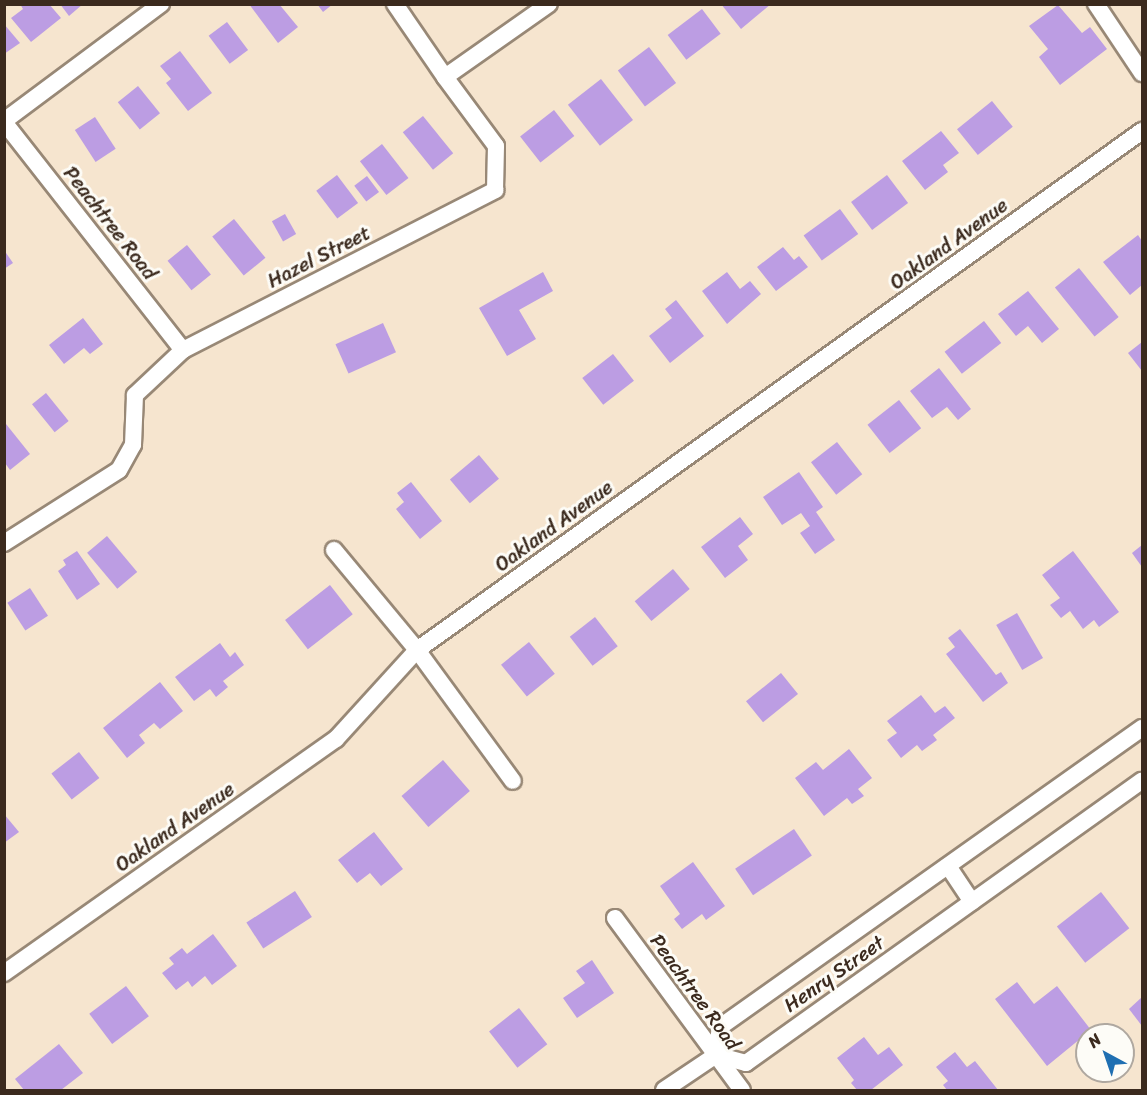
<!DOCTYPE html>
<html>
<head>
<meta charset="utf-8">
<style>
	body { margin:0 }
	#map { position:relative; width:1147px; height:1095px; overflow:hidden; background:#f6e5cf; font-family:Sriracha,sans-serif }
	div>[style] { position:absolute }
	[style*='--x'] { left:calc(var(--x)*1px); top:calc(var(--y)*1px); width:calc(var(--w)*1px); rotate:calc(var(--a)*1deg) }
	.building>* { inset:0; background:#bc9de3; transform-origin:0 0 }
	.roads { filter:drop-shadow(2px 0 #988876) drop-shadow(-2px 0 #988876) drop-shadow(0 2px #988876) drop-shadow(0 -2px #988876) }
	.street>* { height:16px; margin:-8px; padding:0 8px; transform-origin:8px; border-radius:8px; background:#fff }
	span { translate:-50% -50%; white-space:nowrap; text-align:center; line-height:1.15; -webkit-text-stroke:6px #fdfcf7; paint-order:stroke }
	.street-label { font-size:20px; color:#3b2a1e }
	.frame { position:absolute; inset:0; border:6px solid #3b2a1e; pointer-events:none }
	.north { position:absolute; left:1075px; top:1023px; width:60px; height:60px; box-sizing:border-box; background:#fdfcf7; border:2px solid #afa8a0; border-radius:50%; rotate:320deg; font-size:16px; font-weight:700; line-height:24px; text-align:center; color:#3b2a1e }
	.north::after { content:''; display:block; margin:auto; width:21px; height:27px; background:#1f6fb2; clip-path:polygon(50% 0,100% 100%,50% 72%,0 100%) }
</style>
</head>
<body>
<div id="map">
	<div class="building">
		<div style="clip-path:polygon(20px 4px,49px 4px,61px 18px,31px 42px,11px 18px,23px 9px)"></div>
		<div style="clip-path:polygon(60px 4px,83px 4px,69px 16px)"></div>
		<div style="clip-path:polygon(249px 4px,279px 4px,298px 27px,278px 43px)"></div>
		<div style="clip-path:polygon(317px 4px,333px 4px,323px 12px)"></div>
		<div style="clip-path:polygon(721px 4px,771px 4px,741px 29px)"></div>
		<div style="clip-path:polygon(1058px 5px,1082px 33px,1090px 27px,1107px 49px,1060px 85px,1039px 57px,1048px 49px,1029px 26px)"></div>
		<div style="left:702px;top:9px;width:31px;height:43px;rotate:53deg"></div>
		<div style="left:227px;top:22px;width:35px;height:23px;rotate:53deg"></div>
		<div style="clip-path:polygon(4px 24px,20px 43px,4px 54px)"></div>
		<div style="left:649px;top:47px;width:45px;height:39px;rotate:53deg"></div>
		<div style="clip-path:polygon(180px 51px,212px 93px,188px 111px,166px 83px,171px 79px,160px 66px)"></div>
		<div style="left:601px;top:79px;width:52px;height:42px;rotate:52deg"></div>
		<div style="left:138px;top:86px;width:35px;height:26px;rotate:51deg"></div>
		<div style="left:992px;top:101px;width:33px;height:45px;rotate:51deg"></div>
		<div style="left:554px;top:110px;width:33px;height:43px;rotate:52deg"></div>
		<div style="left:423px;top:116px;width:48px;height:26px;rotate:51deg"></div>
		<div style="left:95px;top:117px;width:38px;height:24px;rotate:57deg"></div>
		<div style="clip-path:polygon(941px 131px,959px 153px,943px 165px,948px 172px,925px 190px,902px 161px)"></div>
		<div style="left:382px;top:144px;width:43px;height:28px;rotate:52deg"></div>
		<div style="left:337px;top:175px;width:35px;height:26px;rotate:53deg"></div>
		<div style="left:887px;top:175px;width:35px;height:45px;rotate:53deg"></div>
		<div style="left:367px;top:176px;width:20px;height:16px;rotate:53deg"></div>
		<div style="left:840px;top:209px;width:31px;height:45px;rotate:54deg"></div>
		<div style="left:285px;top:214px;width:23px;height:15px;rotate:61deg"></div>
		<div style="left:234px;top:219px;width:50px;height:28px;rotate:51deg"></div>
		<div style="clip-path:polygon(1138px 235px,1142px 241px,1142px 285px,1130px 295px,1103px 262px)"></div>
		<div style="left:187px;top:245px;width:38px;height:25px;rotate:51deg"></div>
		<div style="clip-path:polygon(783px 247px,794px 260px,799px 256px,808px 267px,776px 291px,757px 267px)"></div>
		<div style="clip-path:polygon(4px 250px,13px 263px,4px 269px)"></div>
		<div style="left:1079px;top:268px;width:63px;height:31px;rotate:51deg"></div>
		<div style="clip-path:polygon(543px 272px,553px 291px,519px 310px,536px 339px,507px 356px,479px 308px)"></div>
		<div style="clip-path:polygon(727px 272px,740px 289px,750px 281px,761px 294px,727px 324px,702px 291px)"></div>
		<div style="clip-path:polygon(1028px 291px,1059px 329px,1042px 343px,1028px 326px,1016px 336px,998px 314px)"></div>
		<div style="clip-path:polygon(676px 300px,704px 336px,670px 363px,649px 336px,672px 318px,665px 309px)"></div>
		<div style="clip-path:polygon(83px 318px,103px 344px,90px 354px,84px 348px,64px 364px,49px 345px)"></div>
		<div style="left:984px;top:321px;width:28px;height:50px;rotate:52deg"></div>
		<div style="left:383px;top:323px;width:32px;height:52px;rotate:66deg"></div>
		<div style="clip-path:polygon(1142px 342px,1142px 371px,1128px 353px)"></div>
		<div style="left:613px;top:354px;width:34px;height:39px;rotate:52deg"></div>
		<div style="clip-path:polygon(939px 368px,971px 409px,958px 420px,947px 407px,932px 418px,910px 391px)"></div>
		<div style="left:46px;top:393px;width:36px;height:18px;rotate:51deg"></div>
		<div style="left:899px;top:400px;width:36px;height:40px;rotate:52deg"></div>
		<div style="clip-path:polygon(6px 424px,30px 454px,10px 470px,5px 463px)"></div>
		<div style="left:837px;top:442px;width:41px;height:33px;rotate:52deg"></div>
		<div style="left:479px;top:455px;width:31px;height:38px;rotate:50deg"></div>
		<div style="clip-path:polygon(799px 472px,823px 507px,816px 512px,835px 540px,815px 554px,800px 533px,810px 526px,801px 513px,782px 525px,763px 497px)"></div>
		<div style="clip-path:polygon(411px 482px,442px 521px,420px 539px,396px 509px,404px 502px,397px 493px)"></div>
		<div style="clip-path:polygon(740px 517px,753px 534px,738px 546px,748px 560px,725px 578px,701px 547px)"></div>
		<div style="left:107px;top:536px;width:47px;height:26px;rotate:50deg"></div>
		<div style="clip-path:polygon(1142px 545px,1142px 567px,1132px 553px)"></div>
		<div style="clip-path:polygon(77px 551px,100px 584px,77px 600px,58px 571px,66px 565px,63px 560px)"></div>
		<div style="clip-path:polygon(1073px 551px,1119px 612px,1099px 627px,1094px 620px,1083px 629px,1070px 611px,1061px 618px,1050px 605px,1060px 598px,1042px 575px)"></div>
		<div style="left:673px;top:569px;width:26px;height:50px;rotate:50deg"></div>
		<div style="left:330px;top:585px;width:37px;height:57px;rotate:52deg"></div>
		<div style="left:30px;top:588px;width:33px;height:27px;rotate:57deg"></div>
		<div style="left:1017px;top:613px;width:52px;height:24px;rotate:60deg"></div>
		<div style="left:595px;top:617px;width:37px;height:32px;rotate:52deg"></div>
		<div style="clip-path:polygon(960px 629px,996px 675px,1001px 672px,1008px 683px,983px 702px,946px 654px,955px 647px,948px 638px)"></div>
		<div style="left:529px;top:642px;width:41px;height:36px;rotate:51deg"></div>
		<div style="clip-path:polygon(220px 643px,230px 657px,235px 652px,244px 665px,223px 681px,228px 687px,216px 697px,210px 689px,194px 701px,175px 677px)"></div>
		<div style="left:781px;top:673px;width:27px;height:45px;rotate:51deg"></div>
		<div style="clip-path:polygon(160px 682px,183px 711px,160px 729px,154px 723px,139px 735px,145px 743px,127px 758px,103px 728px)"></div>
		<div style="clip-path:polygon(921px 695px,935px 713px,945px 706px,955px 718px,933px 735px,937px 740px,922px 751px,917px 745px,901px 758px,887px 740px,897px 733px,887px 721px)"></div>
		<div style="clip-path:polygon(849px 749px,872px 778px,858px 789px,864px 796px,852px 804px,847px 798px,824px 816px,795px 778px,816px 762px,823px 770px)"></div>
		<div style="left:79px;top:752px;width:33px;height:35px;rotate:52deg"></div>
		<div style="left:443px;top:760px;width:41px;height:55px;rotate:49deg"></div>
		<div style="clip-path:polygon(4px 814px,19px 832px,4px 843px)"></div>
		<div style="left:794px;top:829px;width:32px;height:71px;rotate:56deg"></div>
		<div style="clip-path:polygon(374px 832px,403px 869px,381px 886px,370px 873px,357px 883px,338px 860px)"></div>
		<div style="clip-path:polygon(693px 862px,725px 906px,706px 920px,702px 914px,682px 929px,674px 919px,680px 914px,660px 886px)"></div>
		<div style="left:295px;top:891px;width:31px;height:58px;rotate:57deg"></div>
		<div style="left:1101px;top:892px;width:46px;height:56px;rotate:52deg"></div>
		<div style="clip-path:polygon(213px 934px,237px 966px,212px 985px,205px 976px,192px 987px,188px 981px,176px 990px,162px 973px,174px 964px,169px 958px,182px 948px,187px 954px)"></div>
		<div style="clip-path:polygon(592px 960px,614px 993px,577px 1018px,563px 998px,585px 983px,576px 971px)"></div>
		<div style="clip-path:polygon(1017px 982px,1034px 1004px,1057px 986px,1091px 1030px,1047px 1066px,995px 999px)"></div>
		<div style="left:126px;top:986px;width:38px;height:46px;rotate:53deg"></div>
		<div style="clip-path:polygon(1142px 997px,1142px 1026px,1129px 1009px)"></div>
		<div style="left:519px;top:1008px;width:46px;height:38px;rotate:52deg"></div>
		<div style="clip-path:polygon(864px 1037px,878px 1055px,889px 1047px,903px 1065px,871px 1090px,857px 1090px,851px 1083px,854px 1080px,837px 1058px)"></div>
		<div style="clip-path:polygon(59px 1044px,83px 1073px,61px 1090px,24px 1090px,15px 1079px)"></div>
		<div style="clip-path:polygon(955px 1052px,967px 1067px,975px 1061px,998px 1090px,947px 1090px,943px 1085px,948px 1081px,936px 1067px)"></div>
	</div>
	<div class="roads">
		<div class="street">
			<div style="--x:395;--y:4;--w:88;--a:55.6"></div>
			<div style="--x:1096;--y:4;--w:83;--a:56.3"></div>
			<div style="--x:4;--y:121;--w:196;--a:-36.7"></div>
			<div style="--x:4;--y:122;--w:290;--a:51.9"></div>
			<div style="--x:4;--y:543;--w:136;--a:-32.4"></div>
			<div style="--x:119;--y:470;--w:29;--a:-61"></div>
			<div style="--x:133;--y:445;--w:50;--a:-87.7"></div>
			<div style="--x:135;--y:395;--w:66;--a:-43.2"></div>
			<div style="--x:183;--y:350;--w:351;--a:-27.1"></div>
			<div style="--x:495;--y:190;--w:44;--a:-88.7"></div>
			<div style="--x:496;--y:146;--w:86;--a:-126.5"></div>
			<div style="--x:445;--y:77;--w:127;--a:-35.1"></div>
			<div style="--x:334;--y:550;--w:130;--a:50.3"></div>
			<div style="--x:417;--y:650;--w:162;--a:53.8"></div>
			<div style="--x:948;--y:866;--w:43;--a:56.3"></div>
			<div style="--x:615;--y:918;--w:214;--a:53.6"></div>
			<div style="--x:4;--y:973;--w:406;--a:-35.2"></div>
			<div style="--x:336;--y:739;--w:120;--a:-47.7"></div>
			<div style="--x:417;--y:650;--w:892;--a:-35.6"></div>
			<div style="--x:716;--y:1055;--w:31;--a:15"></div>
			<div style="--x:746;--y:1063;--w:486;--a:-35.5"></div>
			<div style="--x:664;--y:1090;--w:63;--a:-33.9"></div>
			<div style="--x:716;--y:1055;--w:28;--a:-82"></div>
			<div style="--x:720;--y:1027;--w:517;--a:-35.32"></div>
		</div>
	</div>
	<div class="street-label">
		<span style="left:110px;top:223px;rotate:52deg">Peachtree Road</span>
		<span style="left:949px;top:244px;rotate:-36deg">Oakland Avenue</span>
		<span style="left:319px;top:257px;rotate:-27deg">Hazel Street</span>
		<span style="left:554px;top:526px;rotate:-36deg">Oakland Avenue</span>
		<span style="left:175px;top:827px;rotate:-35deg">Oakland Avenue</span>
		<span style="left:834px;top:974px;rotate:-35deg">Henry Street</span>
		<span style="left:695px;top:992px;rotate:54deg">Peachtree Road</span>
	</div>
	<div class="frame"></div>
	<div class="north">N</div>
</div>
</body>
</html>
